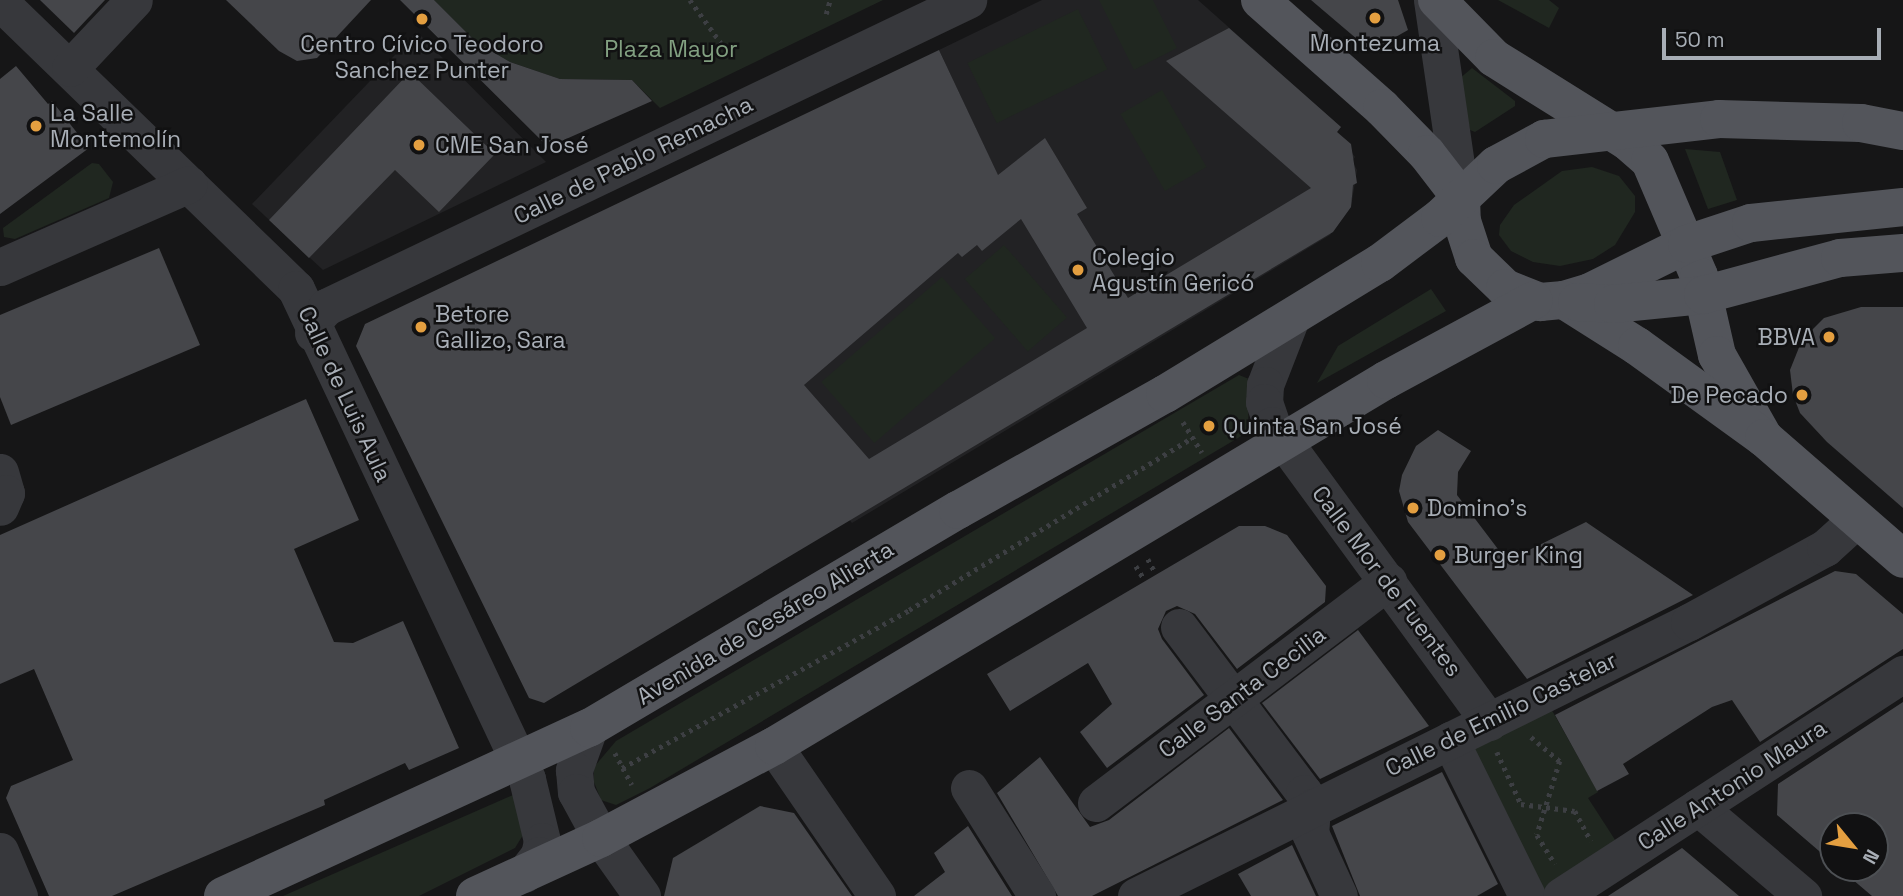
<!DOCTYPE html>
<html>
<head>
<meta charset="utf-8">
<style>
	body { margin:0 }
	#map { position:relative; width:1903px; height:896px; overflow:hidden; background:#161617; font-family:"Space Grotesk",sans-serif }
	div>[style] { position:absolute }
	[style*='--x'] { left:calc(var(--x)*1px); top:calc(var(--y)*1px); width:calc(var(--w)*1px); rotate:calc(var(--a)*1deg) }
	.built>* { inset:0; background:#222224 }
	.green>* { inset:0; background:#202720; transform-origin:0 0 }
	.building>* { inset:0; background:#45464a }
	.path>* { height:4.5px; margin-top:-2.25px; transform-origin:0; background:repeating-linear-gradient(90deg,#3d3f43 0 3.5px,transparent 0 8.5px) }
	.minor>* { height:37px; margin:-18.5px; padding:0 18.5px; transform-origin:18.5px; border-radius:18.5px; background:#37383c }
	.major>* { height:38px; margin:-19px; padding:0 19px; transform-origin:19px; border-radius:19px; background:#53555b }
	.dots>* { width:19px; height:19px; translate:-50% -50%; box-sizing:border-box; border:4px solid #111112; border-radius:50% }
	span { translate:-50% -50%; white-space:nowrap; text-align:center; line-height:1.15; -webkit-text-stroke:5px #111112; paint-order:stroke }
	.poi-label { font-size:23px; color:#a8aeb6 }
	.left { translate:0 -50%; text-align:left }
	.right { translate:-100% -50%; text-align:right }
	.park-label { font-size:23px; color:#82a081 }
	.street-label { font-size:23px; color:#a8aeb6 }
	.north { position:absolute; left:1819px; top:812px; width:70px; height:70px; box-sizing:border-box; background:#111112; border:2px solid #4d5054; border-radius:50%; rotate:120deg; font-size:19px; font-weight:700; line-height:28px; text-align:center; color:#a8aeb6 }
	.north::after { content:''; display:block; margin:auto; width:24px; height:32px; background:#e49f40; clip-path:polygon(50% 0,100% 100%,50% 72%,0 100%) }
	.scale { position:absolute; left:1662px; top:28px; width:219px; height:32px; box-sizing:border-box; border:4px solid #a8aeb6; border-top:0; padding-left:9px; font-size:21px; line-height:24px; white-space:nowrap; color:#a8aeb6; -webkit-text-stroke:5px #111112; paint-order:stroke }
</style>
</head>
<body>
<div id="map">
	<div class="built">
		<div style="clip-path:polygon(1042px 0,1198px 0,1341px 127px,1337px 132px,1355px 157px,1352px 161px,1357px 170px,1351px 207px,1330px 235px,852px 523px,791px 449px,760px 335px,998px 176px,939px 50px)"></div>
		<div style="clip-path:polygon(417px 32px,546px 162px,323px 270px,252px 204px)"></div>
	</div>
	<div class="green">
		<div style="clip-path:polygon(434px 0,883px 0,660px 108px,632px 80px,560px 79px,510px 62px,476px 42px)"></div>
		<div style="clip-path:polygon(1099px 0,1153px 0,1177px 48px,1134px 70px)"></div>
		<div style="clip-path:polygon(1498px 0,1549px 0,1559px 8px,1549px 28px)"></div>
		<div style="left:1078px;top:9px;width:67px;height:123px;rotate:64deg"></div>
		<div style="clip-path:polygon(1472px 68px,1515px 101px,1515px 106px,1475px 132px,1470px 130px,1459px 79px)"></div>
		<div style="left:1162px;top:90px;width:89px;height:48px;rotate:60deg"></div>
		<div style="clip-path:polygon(1685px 149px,1720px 152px,1737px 200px,1708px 209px)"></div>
		<div style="clip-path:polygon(92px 163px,99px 164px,113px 182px,109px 198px,15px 239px,4px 237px,3px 228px)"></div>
		<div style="clip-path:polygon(1592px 167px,1619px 176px,1635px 196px,1635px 212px,1615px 245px,1593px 259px,1560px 266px,1533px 262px,1511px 251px,1499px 235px,1500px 225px,1514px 205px,1562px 171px)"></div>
		<div style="left:1004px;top:245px;width:96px;height:52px;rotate:49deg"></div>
		<div style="left:942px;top:277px;width:81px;height:160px;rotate:49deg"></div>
		<div style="clip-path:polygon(1431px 289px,1446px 311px,1317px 383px,1338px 346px)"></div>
		<div style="clip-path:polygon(1239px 375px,1249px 379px,1248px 432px,650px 788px,616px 805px,601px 800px,594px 782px,594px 767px,616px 741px)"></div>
		<div style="clip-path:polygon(1545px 698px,1598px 792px,1588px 798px,1621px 849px,1534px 895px,1469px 737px)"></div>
		<div style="clip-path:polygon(513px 795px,526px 830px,515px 848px,419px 896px,283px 896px)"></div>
	</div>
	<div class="building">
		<div style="clip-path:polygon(40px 0,105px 0,74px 33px)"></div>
		<div style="clip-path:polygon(226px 0,371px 0,317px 58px,297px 61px,279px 51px)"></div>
		<div style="clip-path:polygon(400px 0,434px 0,476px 42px,510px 62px,560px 79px,632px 80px,652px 101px,548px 147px)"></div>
		<div style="clip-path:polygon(1311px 0,1398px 0,1408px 30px,1371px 51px)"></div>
		<div style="clip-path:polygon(evenodd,1229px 28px,1341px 127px,1337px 132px,1351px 144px,1357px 183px,1353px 185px,1351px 207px,1333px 232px,544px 703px,529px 698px,356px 346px,365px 324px,939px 50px,998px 175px,1045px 138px,1087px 208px,1077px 214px,1128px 298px,1311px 188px,1166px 61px,1229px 28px,1021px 219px,1087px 328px,869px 459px,804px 385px,958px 253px,962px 257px,977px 245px,982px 251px,1021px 219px)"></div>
		<div style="clip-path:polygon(16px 66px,48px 104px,52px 101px,89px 148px,0 214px,0 79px)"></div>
		<div style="clip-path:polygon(410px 72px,495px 154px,439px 212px,395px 170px,309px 258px,269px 220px)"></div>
		<div style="clip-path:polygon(159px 248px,200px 345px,11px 425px,0 397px,0 315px)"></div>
		<div style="clip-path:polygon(1861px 307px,1903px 307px,1903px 508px,1827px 442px,1800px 413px,1793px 395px,1790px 370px,1802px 340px,1824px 318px)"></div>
		<div style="clip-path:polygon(306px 399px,359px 520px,294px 549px,334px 642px,353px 643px,403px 621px,459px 748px,409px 770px,405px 763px,324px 800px,325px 805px,112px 896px,49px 896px,6px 798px,11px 786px,73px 760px,34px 669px,0 684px,0 535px)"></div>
		<div style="clip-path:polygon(1438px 430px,1471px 451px,1458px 472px,1457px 495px,1507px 561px,1586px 522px,1693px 595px,1527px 679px,1408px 522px,1399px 491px,1402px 475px,1416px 446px)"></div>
		<div style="clip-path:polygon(1239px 526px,1265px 526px,1287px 535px,1326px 586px,1325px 602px,1237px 669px,1195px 614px,1177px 606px,1166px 611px,1158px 629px,1162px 639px,1204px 695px,1107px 768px,1080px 732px,1112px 704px,1088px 663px,1010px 711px,987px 674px)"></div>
		<div style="clip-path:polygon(1835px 571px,1856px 574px,1903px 614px,1903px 649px,1760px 742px,1732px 700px,1712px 707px,1623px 764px,1629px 774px,1597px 791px,1555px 715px)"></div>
		<div style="clip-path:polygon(1358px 630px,1429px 726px,1320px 779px,1262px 703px)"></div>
		<div style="clip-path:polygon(1903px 702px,1903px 896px,1872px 896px,1839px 868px,1875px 868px,1875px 826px,1833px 826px,1833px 863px,1777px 815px,1778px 784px)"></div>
		<div style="clip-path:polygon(1229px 728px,1283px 800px,1092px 896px,1058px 896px,997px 793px,1040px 757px,1090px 827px,1109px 820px)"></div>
		<div style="clip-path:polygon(1442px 772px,1498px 884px,1477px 896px,1360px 896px,1332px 826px)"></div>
		<div style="clip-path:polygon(760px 806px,794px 813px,852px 896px,664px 896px,673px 858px)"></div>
		<div style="clip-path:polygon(968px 826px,1012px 896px,914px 896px,945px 872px,934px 853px)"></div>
		<div style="clip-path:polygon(1292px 845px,1316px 896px,1251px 896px,1238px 874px)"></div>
		<div style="clip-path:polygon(1682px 848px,1739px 896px,1608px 896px)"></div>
	</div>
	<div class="path">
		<div style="--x:690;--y:0;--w:53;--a:54.2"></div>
		<div style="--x:826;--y:14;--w:15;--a:-74"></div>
		<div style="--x:1183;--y:422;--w:36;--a:58"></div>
		<div style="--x:1148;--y:559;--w:15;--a:62"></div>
		<div style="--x:1136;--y:566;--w:15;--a:58"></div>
		<div style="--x:1531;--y:737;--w:38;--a:40"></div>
		<div style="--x:1560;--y:761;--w:77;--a:107.3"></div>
		<div style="--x:1537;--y:835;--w:34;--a:58"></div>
		<div style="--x:1497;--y:752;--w:57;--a:65.2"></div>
		<div style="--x:1521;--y:804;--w:54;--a:7.4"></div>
		<div style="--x:1575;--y:811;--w:34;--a:62"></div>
		<div style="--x:615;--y:753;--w:36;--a:62"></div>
		<div style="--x:622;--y:768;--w:328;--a:-28.8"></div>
		<div style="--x:909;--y:610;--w:331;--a:-31.3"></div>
	</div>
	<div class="minor">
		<div style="--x:1432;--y:0;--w:200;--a:81.7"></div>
		<div style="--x:0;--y:2;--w:412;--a:44.1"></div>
		<div style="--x:296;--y:289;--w:542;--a:64.76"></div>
		<div style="--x:527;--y:779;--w:64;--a:76.4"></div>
		<div style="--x:542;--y:841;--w:14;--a:102"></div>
		<div style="--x:539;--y:855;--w:24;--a:128"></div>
		<div style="--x:70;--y:68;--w:93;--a:-46.7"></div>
		<div style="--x:0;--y:267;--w:206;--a:-23.7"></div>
		<div style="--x:1291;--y:318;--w:72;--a:111.2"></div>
		<div style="--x:1265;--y:385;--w:17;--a:93"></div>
		<div style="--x:1264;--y:402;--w:24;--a:71"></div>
		<div style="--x:1272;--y:425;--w:368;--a:53.8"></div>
		<div style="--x:313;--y:333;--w:13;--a:-86"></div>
		<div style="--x:314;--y:320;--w:18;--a:-47"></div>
		<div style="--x:326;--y:307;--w:712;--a:-25.56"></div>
		<div style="--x:0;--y:472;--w:22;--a:74"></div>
		<div style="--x:6;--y:493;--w:15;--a:113"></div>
		<div style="--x:1179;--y:627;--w:208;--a:53"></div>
		<div style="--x:1304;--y:793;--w:16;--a:60"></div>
		<div style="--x:1312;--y:807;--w:26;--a:94"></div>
		<div style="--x:1310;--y:833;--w:69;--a:65.3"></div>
		<div style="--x:589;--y:728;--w:45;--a:109.7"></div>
		<div style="--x:574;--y:770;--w:22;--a:85"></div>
		<div style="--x:576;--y:792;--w:52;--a:61.5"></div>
		<div style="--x:601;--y:838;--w:71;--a:54.7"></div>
		<div style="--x:1450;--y:740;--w:174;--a:63.7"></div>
		<div style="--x:774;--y:746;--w:182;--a:55.5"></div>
		<div style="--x:969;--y:788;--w:128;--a:57.8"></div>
		<div style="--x:1096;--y:803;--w:367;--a:-37.2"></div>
		<div style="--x:1698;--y:807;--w:138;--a:40.3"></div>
		<div style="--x:0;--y:851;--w:49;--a:67.1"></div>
		<div style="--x:1136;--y:896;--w:617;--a:-26.36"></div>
		<div style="--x:1689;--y:622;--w:155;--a:-28.6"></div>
		<div style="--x:1825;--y:548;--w:43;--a:-42.2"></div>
		<div style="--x:1561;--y:896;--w:408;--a:-33"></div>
	</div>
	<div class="major">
		<div style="--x:1260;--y:0;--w:163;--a:41.5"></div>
		<div style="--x:1382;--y:108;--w:64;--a:45.6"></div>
		<div style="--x:1427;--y:154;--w:56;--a:52.3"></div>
		<div style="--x:1437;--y:0;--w:81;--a:45.5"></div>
		<div style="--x:1494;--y:58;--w:157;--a:32"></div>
		<div style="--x:1627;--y:141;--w:30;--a:41"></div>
		<div style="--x:1650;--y:161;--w:125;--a:66.9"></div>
		<div style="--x:1699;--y:276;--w:81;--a:77.2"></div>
		<div style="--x:1717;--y:355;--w:95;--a:60.5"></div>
		<div style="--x:1461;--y:198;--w:23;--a:88"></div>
		<div style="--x:1462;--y:221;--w:39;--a:72"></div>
		<div style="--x:1474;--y:258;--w:43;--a:44.1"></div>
		<div style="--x:1505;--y:288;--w:38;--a:22"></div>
		<div style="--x:1540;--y:302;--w:24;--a:-5"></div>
		<div style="--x:1564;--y:300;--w:27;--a:-17"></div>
		<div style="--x:1590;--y:292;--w:108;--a:-26.3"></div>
		<div style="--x:1687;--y:244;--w:67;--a:-18.2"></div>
		<div style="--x:1751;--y:223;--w:153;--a:-6"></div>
		<div style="--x:1564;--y:300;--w:86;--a:32.2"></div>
		<div style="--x:1637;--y:346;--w:157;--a:35.9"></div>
		<div style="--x:1764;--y:438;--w:184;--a:41"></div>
		<div style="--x:1577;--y:302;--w:36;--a:3"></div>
		<div style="--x:1613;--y:304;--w:90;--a:-5.7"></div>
		<div style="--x:1703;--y:295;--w:142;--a:-15.1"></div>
		<div style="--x:1840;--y:258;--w:63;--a:-4.5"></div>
		<div style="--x:223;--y:896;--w:403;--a:-24.7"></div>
		<div style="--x:589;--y:728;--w:429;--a:-30.6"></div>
		<div style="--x:958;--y:510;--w:237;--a:-29.3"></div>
		<div style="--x:1165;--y:394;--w:252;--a:-31.4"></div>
		<div style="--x:1380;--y:263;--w:75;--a:-36.9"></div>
		<div style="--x:1440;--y:218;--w:77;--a:-43.4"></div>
		<div style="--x:1496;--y:165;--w:55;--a:-28.4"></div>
		<div style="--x:1544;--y:139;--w:176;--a:-6.5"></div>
		<div style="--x:1719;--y:119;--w:142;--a:1.6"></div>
		<div style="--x:1861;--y:123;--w:43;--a:10.8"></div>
		<div style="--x:475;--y:896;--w:139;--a:-24.7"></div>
		<div style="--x:601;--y:838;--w:196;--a:-28"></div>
		<div style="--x:774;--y:746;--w:713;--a:-30.88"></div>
		<div style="--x:1386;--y:380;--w:168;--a:-28.4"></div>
	</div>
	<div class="dots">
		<div style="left:1375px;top:18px;background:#e49f40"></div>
		<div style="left:422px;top:19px;background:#e49f40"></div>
		<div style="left:36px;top:126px;background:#e49f40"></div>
		<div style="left:419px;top:145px;background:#e49f40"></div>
		<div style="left:1078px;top:270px;background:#e49f40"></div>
		<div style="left:421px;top:327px;background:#e49f40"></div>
		<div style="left:1829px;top:337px;background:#e49f40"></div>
		<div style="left:1802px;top:395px;background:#e49f40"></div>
		<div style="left:1209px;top:426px;background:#e49f40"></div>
		<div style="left:1413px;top:508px;background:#e49f40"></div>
		<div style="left:1440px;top:555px;background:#e49f40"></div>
	</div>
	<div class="poi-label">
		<span style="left:1375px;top:43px">Montezuma</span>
		<span style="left:422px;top:57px">Centro Cívico Teodoro<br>Sanchez Punter</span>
		<span class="left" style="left:50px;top:126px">La Salle<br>Montemolín</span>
		<span class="left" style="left:435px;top:145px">CME San José</span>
		<span class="left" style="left:1092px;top:270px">Colegio<br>Agustín Gericó</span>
		<span class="left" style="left:435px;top:327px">Betore<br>Gallizo, Sara</span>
		<span class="right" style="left:1815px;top:337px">BBVA</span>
		<span class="right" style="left:1788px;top:395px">De Pecado</span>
		<span class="left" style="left:1223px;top:426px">Quinta San José</span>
		<span class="left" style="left:1427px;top:508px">Domino's</span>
		<span class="left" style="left:1454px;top:555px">Burger King</span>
	</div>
	<div class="park-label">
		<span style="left:671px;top:49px">Plaza Mayor</span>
	</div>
	<div class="street-label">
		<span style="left:633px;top:160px;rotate:-26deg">Calle de Pablo Remacha</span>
		<span style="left:345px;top:394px;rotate:65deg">Calle de Luis Aula</span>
		<span style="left:1387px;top:581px;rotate:53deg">Calle Mor de Fuentes</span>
		<span style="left:765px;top:623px;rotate:-31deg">Avenida de Cesáreo Alierta</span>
		<span style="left:1242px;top:692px;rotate:-37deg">Calle Santa Cecilia</span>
		<span style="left:1501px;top:714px;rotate:-26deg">Calle de Emilio Castelar</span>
		<span style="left:1732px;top:785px;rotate:-33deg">Calle Antonio Maura</span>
	</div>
	<div class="north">N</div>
	<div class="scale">50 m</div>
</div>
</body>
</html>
